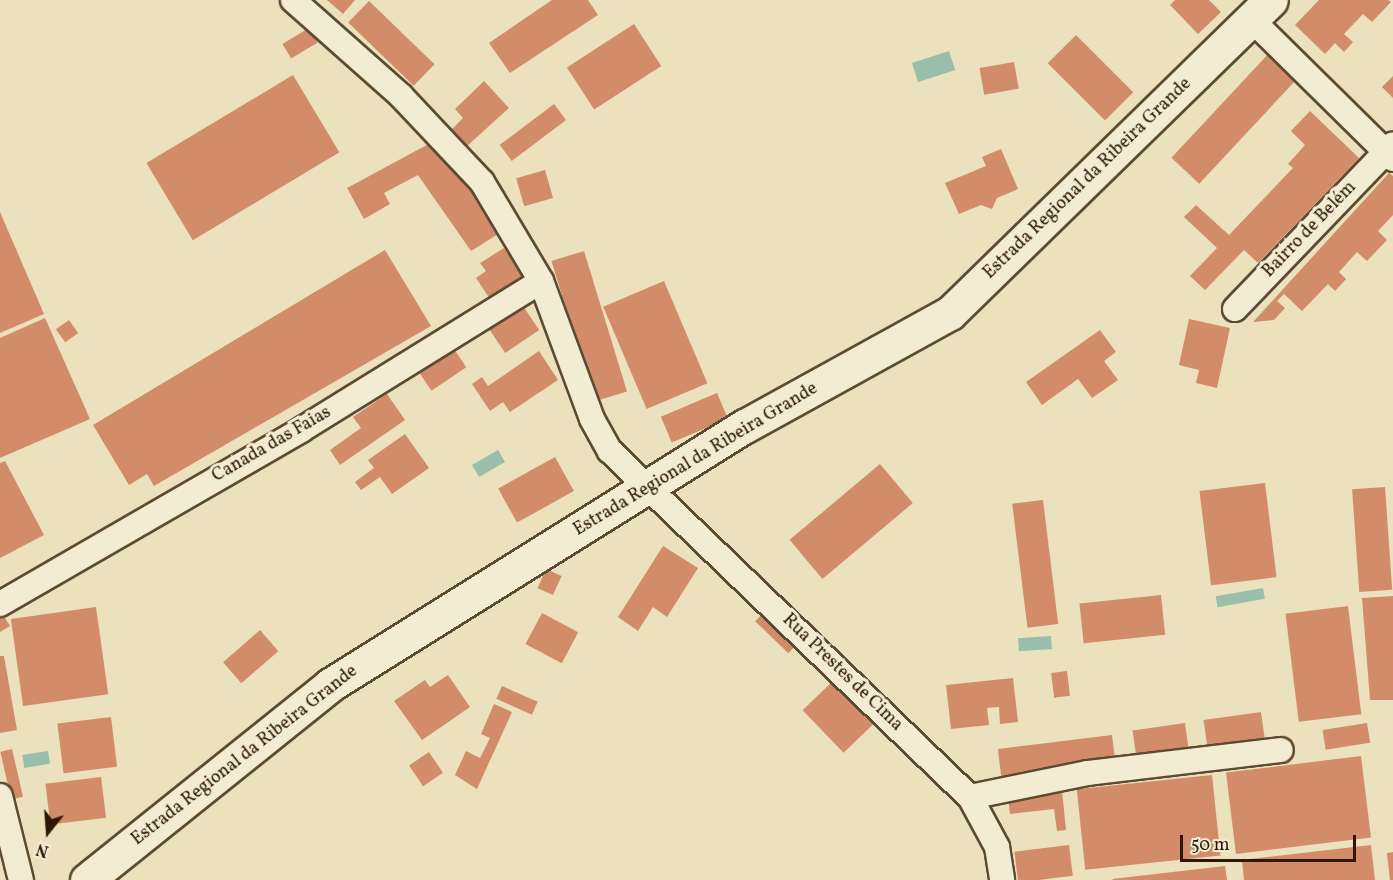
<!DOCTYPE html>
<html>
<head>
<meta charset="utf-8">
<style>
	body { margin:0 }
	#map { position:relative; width:1393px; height:880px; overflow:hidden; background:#ebe1bc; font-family:Vollkorn,serif }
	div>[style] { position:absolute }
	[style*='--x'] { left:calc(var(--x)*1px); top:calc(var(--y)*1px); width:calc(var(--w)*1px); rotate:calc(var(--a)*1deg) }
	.water>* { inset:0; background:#99beab; transform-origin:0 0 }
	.building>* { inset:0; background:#d38c69; transform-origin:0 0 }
	.roads { filter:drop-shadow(2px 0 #5d4a33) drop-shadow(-2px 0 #5d4a33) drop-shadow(0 2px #5d4a33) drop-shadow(0 -2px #5d4a33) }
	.street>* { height:24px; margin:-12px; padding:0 12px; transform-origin:12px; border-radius:12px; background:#f2ecd3 }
	.secondary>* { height:33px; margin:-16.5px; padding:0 16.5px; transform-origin:16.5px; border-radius:16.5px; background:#f2ecd3 }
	span { translate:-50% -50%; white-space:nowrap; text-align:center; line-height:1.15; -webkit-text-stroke:6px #f2ecd3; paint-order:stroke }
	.street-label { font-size:18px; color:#2e1705 }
	.north { position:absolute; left:18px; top:802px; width:60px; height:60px; -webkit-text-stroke:4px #f2ecd3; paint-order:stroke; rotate:197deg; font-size:16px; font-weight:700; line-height:24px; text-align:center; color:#2e1705 }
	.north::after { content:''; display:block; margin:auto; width:21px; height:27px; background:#2e1705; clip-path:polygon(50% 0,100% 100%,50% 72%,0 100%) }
	.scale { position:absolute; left:1180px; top:835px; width:176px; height:27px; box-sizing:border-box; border:3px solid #2e1705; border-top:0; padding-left:8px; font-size:18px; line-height:21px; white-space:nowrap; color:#2e1705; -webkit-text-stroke:4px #f2ecd3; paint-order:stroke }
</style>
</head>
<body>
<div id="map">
	<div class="water">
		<div style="left:949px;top:51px;width:20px;height:39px;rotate:72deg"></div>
		<div style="left:498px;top:450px;width:14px;height:30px;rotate:60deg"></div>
		<div style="left:1263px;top:588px;width:11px;height:48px;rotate:80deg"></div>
		<div style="left:1051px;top:636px;width:13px;height:33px;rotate:86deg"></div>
		<div style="left:48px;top:751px;width:13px;height:26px;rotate:81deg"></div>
	</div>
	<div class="building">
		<div style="clip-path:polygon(327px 0,355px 0,343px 14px)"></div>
		<div style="clip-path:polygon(552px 0,588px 0,598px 15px,510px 73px,489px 43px)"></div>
		<div style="clip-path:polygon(1175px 0,1209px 0,1221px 12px,1198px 34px,1170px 5px)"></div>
		<div style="clip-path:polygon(1319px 0,1388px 0,1391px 2px,1372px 22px,1363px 14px,1344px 34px,1353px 42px,1344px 52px,1335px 43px,1325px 54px,1295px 25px)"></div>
		<div style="left:369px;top:1px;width:91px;height:30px;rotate:44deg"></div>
		<div style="left:634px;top:24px;width:50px;height:80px;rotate:57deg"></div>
		<div style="left:309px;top:28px;width:17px;height:31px;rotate:59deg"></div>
		<div style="left:1076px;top:35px;width:81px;height:40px;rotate:45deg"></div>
		<div style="left:1271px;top:51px;width:38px;height:146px;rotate:43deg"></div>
		<div style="left:1014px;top:62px;width:27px;height:35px;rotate:80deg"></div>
		<div style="left:293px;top:75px;width:90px;height:171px;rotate:59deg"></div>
		<div style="clip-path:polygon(1393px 76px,1393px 98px,1382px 87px)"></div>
		<div style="clip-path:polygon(484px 81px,509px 108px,466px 147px,451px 130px,463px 118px,455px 109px)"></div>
		<div style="left:554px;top:104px;width:20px;height:68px;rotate:53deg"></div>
		<div style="clip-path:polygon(1310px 111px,1359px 158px,1258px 263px,1244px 250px,1205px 290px,1190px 276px,1217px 248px,1184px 217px,1196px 205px,1229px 235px,1293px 168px,1288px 164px,1305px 145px,1291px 131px)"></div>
		<div style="clip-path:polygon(436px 140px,467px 176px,503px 231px,471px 251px,418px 175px,384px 193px,390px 204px,364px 219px,347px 188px)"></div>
		<div style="clip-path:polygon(1001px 149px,1018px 189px,997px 198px,992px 209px,981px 205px,959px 214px,945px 183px,986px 166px,982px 157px)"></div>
		<div style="left:545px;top:170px;width:29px;height:30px;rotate:74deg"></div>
		<div style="clip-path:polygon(1389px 173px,1393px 176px,1393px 215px,1378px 231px,1387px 240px,1367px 261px,1357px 252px,1339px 272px,1346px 279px,1335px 291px,1328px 284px,1302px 311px,1284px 294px,1277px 301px,1285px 308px,1274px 320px,1253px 322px)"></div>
		<div style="clip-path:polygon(0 212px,44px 314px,0 333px)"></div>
		<div style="clip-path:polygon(504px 248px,523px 277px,490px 299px,476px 278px,486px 271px,480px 263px)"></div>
		<div style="clip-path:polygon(385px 250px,431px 326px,154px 486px,147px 474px,129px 485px,93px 425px)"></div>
		<div style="left:584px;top:251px;width:147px;height:34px;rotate:73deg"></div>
		<div style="left:664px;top:281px;width:111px;height:66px;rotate:67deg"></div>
		<div style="left:523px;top:306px;width:29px;height:41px;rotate:56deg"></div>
		<div style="clip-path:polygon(45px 318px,90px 419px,0 458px,0 338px)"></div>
		<div style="clip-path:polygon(1189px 319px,1230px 328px,1217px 388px,1196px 383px,1199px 370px,1179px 365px)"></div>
		<div style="left:69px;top:320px;width:16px;height:16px;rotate:55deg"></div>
		<div style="clip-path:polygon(1100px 330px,1116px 352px,1104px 361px,1118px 380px,1092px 398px,1078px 379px,1042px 405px,1026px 382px)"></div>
		<div style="left:454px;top:349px;width:22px;height:42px;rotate:56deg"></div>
		<div style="clip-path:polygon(539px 351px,558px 380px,510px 412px,503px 402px,490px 411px,472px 384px,482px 377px,488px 386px)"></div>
		<div style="left:717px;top:393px;width:28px;height:61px;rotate:67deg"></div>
		<div style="clip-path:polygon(387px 394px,405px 420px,340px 465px,330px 450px,361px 428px,353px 417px)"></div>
		<div style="clip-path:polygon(405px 434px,429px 468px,392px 494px,380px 477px,361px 490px,355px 482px,374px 468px,368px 460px)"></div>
		<div style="left:555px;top:457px;width:39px;height:65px;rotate:61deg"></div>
		<div style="clip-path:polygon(5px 461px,44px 535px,0 558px,0 463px)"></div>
		<div style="left:880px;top:464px;width:51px;height:118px;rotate:50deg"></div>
		<div style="left:1265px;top:483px;width:95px;height:66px;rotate:83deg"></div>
		<div style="left:1385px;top:487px;width:103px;height:33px;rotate:86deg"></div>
		<div style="left:1043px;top:500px;width:125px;height:31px;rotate:83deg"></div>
		<div style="clip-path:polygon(663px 546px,698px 568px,667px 617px,653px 607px,638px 631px,618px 617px)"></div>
		<div style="left:546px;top:569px;width:17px;height:21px;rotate:24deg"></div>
		<div style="left:1161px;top:595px;width:40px;height:82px;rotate:84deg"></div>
		<div style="clip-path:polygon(1393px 596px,1393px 700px,1370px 700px,1362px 598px)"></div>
		<div style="left:1348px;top:606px;width:109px;height:63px;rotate:83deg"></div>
		<div style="left:96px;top:607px;width:88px;height:86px;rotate:82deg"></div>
		<div style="left:767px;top:609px;width:46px;height:17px;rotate:44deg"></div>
		<div style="clip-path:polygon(0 610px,10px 626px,0 632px)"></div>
		<div style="left:542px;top:613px;width:41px;height:35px;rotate:28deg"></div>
		<div style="left:260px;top:630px;width:28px;height:49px;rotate:49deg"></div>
		<div style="clip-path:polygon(0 656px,4px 656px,17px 730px,0 733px)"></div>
		<div style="left:1067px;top:671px;width:25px;height:16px;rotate:83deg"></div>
		<div style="clip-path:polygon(448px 675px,470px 707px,422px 740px,394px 701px,425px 680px,430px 687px)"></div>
		<div style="clip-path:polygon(1013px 678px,1018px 722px,1000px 724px,999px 707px,987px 708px,989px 725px,951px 729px,946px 685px)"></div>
		<div style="left:835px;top:679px;width:59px;height:45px;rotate:46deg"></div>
		<div style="left:502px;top:686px;width:39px;height:14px;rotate:24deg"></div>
		<div style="clip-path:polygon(494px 704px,512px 712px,477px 789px,455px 775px,466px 751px,480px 758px,490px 738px,481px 734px)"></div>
		<div style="left:1261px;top:712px;width:30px;height:58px;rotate:82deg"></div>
		<div style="left:111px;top:717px;width:50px;height:54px;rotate:83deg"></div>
		<div style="left:1185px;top:723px;width:30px;height:53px;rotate:82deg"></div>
		<div style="left:1367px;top:723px;width:20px;height:45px;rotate:81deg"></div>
		<div style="left:1112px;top:735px;width:31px;height:115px;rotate:83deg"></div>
		<div style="left:12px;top:749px;width:49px;height:12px;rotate:77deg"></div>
		<div style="left:429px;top:752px;width:25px;height:24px;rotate:56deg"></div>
		<div style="left:1361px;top:756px;width:82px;height:136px;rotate:83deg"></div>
		<div style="left:1212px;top:775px;width:81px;height:136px;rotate:84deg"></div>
		<div style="left:101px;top:777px;width:41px;height:56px;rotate:83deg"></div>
		<div style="clip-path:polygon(1062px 791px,1066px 830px,1057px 831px,1054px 809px,1010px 814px,1008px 797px)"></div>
		<div style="left:1069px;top:845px;width:31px;height:55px;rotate:83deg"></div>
		<div style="clip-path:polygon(1371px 845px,1375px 880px,1244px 880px,1242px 860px)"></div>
		<div style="clip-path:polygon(1393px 852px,1393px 880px,1390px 880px,1387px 853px)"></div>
		<div style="clip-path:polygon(1225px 866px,1227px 880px,1113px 880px,1112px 879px)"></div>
	</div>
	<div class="roads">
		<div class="street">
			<div style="--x:293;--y:0;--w:144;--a:41.6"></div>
			<div style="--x:401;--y:96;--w:118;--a:46.7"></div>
			<div style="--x:482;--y:182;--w:115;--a:59.2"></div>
			<div style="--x:541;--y:281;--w:147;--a:69.7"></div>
			<div style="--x:592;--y:419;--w:37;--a:61"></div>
			<div style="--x:610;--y:451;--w:499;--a:43.9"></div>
			<div style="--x:970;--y:797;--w:57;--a:61.6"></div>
			<div style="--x:997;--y:847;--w:33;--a:81"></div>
			<div style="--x:1252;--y:20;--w:198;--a:44.6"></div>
			<div style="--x:1235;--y:309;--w:228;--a:-46.2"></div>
			<div style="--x:0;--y:604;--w:348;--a:-30"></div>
			<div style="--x:301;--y:430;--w:282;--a:-31.8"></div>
			<div style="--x:0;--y:796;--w:87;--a:76"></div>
			<div style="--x:970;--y:797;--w:120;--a:-11.5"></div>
			<div style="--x:1088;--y:773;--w:194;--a:-6.8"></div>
		</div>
		<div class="secondary">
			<div style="--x:87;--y:880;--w:312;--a:-38.7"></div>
			<div style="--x:330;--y:685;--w:489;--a:-32"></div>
			<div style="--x:745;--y:426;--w:234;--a:-28.9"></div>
			<div style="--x:950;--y:313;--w:448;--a:-44.3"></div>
		</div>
	</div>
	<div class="street-label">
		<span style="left:1088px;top:179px;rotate:-44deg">Estrada Regional da Ribeira Grande</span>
		<span style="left:1310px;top:230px;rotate:-46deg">Bairro de Belém</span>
		<span style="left:272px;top:445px;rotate:-30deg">Canada das Faias</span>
		<span style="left:696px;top:460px;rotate:-31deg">Estrada Regional da Ribeira Grande</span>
		<span style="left:842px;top:673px;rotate:44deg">Rua Prestes de Cima</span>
		<span style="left:245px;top:756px;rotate:-38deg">Estrada Regional da Ribeira Grande</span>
	</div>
	<div class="north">N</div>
	<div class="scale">50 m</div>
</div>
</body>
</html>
